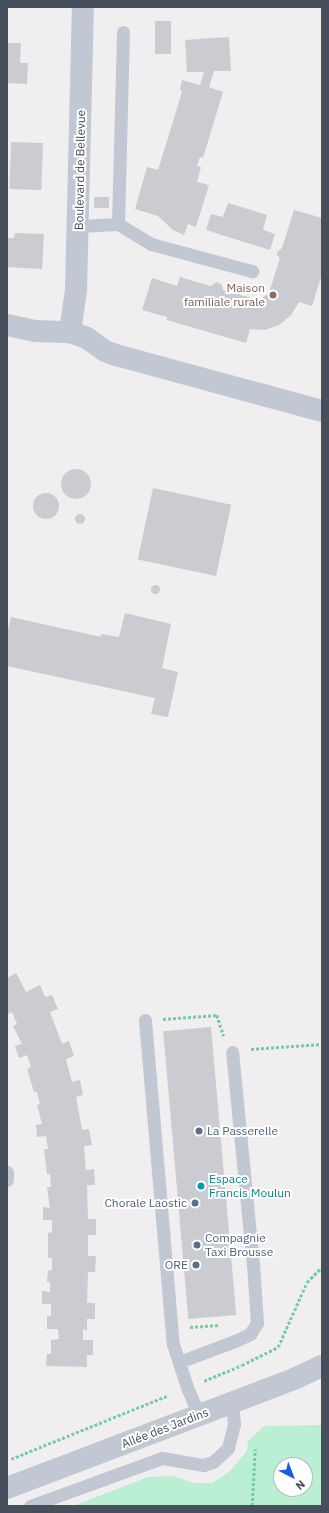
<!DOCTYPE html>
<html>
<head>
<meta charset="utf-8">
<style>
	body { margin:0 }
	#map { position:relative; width:329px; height:1513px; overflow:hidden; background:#f0eeee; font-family:"IBM Plex Sans",sans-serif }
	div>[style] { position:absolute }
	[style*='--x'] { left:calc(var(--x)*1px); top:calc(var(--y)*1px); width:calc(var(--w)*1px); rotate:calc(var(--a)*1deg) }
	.green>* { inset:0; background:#bbefd4 }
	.building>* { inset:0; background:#caccd2; transform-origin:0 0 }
	.round { border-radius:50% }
	.path>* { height:2.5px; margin-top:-1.25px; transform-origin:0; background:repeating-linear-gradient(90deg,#74cca9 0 3px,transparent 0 5px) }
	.lane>* { height:13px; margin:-6.5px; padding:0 6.5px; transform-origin:6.5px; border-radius:6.5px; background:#c1c8d3 }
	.street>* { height:22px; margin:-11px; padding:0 11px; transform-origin:11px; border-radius:11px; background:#c1c8d3 }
	.dots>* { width:11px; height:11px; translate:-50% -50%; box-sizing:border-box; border:2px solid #fff; border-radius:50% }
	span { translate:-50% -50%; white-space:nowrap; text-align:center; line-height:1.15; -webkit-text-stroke:4px #fff; paint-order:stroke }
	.street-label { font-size:12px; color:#464f5b }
	.education-label { font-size:12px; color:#785e54 }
	.right { translate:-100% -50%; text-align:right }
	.service-label { font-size:12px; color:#4e5e75 }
	.left { translate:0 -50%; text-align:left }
	.culture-label { font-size:12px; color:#0d838f }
	.frame { position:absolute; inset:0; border:8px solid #464f5b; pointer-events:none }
	.north { position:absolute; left:273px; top:1457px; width:40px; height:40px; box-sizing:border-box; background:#fff; border:1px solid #b5b9bd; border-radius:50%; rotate:138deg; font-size:11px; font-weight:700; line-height:16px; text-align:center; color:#464f5b }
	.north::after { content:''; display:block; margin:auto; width:14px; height:18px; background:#195cdf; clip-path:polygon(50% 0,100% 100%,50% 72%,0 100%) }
</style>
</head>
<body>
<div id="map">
	<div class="green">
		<div style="clip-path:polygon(evenodd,322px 1425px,322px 1506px,73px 1506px,148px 1477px,172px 1476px,194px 1483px,212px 1483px,230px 1471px,247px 1451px,248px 1441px,264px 1426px,322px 1425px,281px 1465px,305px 1465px,305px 1489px,281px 1489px,281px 1465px)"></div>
	</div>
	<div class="building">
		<div style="left:155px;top:21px;width:16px;height:33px"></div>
		<div style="clip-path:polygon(229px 37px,231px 71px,214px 71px,209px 87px,223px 92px,203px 158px,200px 157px,197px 166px,201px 167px,197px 182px,209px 185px,196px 227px,188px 224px,184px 235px,173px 230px,158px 216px,135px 209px,147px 167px,158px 170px,182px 92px,180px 89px,182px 80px,200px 85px,204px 72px,187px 72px,185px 40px)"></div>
		<div style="clip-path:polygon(7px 43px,21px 43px,20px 63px,28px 63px,27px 84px,7px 83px)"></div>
		<div style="left:11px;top:142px;width:32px;height:47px;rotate:2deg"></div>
		<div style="left:94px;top:197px;width:15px;height:11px"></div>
		<div style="clip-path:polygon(228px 203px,267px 215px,263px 230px,275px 234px,270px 250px,206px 230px,211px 214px,223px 217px)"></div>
		<div style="clip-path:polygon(294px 210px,322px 218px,322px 274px,312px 306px,299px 302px,291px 315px,279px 325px,265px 330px,250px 329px,246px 343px,167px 320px,167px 317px,142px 310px,152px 278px,177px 286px,180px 277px,210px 286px,217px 282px,222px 285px,223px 290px,259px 300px,269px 293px,280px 258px,277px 255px,277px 252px,282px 248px)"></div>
		<div style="clip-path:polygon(15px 233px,44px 234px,42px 269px,7px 267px,7px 238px,14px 238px)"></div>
		<div class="round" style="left:61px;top:469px;width:30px;height:30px"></div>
		<div style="left:153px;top:488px;width:80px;height:73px;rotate:12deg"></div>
		<div class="round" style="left:33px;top:493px;width:26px;height:26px"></div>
		<div class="round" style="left:75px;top:514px;width:10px;height:10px"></div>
		<div class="round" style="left:150.5px;top:584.5px;width:9px;height:9px"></div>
		<div style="clip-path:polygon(125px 613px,171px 624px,162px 668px,178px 672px,168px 717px,151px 714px,155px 698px,7px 666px,7px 634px,11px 617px,101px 637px,101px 634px,119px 637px)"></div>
		<div style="clip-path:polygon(16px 973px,26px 992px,40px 985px,45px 997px,52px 995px,58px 1009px,50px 1012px,62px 1044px,69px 1041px,74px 1056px,66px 1059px,72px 1082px,80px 1080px,83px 1095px,76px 1097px,82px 1130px,89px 1129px,92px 1145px,84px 1146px,86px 1170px,94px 1169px,95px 1185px,87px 1185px,88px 1219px,96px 1219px,96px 1235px,88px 1235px,88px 1256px,96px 1256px,95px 1272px,88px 1272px,87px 1303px,95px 1303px,95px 1319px,87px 1319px,87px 1330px,83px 1329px,83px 1340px,93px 1340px,93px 1355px,87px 1355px,87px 1367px,46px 1366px,47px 1354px,51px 1354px,51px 1340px,59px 1339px,58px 1329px,47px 1329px,47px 1316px,51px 1316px,51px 1304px,42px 1304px,42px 1291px,50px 1292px,50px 1282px,47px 1282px,48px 1271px,52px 1270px,52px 1258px,48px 1258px,48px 1233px,52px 1232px,52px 1220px,43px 1220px,43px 1207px,50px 1208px,47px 1187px,51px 1187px,50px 1174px,47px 1174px,44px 1149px,48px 1149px,46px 1136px,37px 1137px,36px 1125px,42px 1124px,37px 1105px,40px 1104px,37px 1092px,34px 1092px,27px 1069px,31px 1067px,27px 1055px,19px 1058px,15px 1046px,22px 1044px,13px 1026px,17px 1024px,12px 1012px,8px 1014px,7px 1011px,7px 978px)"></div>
		<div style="left:211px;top:1027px;width:289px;height:48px;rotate:85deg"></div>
	</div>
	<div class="path">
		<div style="--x:163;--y:1019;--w:54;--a:-4.2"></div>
		<div style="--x:217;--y:1015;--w:22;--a:72"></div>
		<div style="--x:251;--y:1049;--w:71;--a:-4"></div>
		<div style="--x:190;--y:1327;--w:29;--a:-4"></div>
		<div style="--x:204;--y:1381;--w:41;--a:-22.8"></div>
		<div style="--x:242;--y:1365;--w:40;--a:-26.6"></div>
		<div style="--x:278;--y:1347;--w:71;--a:-66"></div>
		<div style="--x:307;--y:1282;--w:21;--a:-45"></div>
		<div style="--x:11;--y:1459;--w:170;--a:-22.1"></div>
		<div style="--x:252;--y:1506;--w:57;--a:-87"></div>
	</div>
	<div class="lane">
		<div style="--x:118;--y:224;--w:192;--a:-88.5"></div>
		<div style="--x:78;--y:226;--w:40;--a:-2.9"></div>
		<div style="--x:118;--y:224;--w:39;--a:31"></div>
		<div style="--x:151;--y:244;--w:105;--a:15"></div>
		<div style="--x:145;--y:1020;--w:325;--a:85.1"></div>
		<div style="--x:173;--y:1344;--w:45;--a:72"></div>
		<div style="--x:187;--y:1387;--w:30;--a:67"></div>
		<div style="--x:7;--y:1172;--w:8;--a:90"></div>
		<div style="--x:179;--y:1362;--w:60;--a:-20.6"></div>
		<div style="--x:235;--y:1341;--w:17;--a:-25"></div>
		<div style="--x:250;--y:1334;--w:13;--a:-58"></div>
		<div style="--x:257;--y:1323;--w:58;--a:-93.9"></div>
		<div style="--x:253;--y:1265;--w:214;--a:-95.6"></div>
		<div style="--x:30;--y:1506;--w:140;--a:-20"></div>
		<div style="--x:162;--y:1458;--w:42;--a:9.7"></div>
		<div style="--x:203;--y:1465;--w:10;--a:-17"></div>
		<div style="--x:213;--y:1462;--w:21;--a:-43"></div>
		<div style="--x:228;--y:1448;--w:25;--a:-76"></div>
		<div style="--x:234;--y:1424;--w:22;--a:-95"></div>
	</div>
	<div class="street">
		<div style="--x:7;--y:325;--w:30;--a:12"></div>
		<div style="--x:36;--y:331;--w:34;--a:2"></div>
		<div style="--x:70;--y:332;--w:18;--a:19"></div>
		<div style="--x:87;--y:338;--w:22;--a:36"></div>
		<div style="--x:105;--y:351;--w:12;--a:20"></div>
		<div style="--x:116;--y:355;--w:213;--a:15.2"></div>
		<div style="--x:70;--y:332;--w:42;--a:-81.9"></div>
		<div style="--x:76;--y:290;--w:283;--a:-88.6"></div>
		<div style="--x:7;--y:1488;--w:309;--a:-20.8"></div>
		<div style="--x:296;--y:1378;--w:29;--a:-25"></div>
	</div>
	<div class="dots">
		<div style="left:273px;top:295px;background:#8d6e63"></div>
		<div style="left:199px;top:1131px;background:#5c6f8a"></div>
		<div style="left:201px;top:1186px;background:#0f9aa8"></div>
		<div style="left:195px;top:1203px;background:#5c6f8a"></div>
		<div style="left:197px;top:1245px;background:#5c6f8a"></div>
		<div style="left:196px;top:1265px;background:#5c6f8a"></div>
	</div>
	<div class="street-label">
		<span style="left:80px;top:170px;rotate:-89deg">Boulevard de Bellevue</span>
		<span style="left:165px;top:1428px;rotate:-21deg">Allée des Jardins</span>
	</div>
	<div class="education-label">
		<span class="right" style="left:265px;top:295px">Maison<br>familiale rurale</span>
	</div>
	<div class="service-label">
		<span class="left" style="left:207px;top:1131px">La Passerelle</span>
		<span class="right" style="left:187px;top:1203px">Chorale Laostic</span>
		<span class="left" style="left:205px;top:1245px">Compagnie<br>Taxi Brousse</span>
		<span class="right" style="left:188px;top:1265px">ORE</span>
	</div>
	<div class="culture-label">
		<span class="left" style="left:209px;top:1186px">Espace<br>Francis Moulun</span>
	</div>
	<div class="frame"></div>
	<div class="north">N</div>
</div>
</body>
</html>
